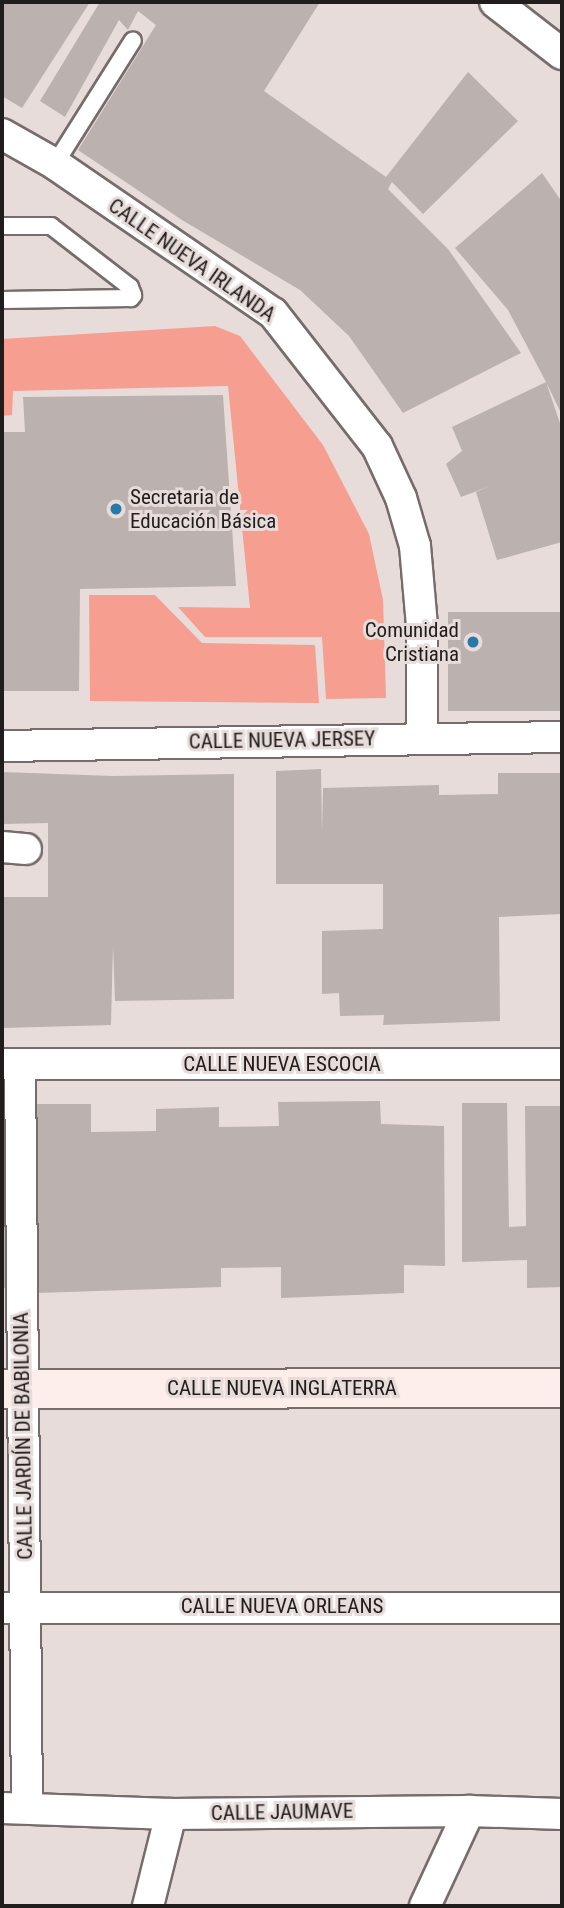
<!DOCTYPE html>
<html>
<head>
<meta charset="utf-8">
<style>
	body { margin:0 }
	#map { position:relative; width:564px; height:1908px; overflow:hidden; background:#e7dcda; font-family:"Roboto Condensed",sans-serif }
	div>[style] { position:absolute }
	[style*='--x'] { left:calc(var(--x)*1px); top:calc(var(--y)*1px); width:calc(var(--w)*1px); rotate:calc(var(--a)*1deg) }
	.green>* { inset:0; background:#f69e90 }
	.building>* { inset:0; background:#bbb1af; transform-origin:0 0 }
	.roads { filter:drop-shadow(2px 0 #766c6b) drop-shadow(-2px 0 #766c6b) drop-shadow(0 2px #766c6b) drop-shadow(0 -2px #766c6b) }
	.lane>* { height:16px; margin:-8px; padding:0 8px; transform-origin:8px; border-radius:8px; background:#fff }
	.street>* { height:30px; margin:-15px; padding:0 15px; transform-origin:15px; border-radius:15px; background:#fff }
	.secondary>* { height:38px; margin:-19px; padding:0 19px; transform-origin:19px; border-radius:19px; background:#fdeeec }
	.dots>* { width:19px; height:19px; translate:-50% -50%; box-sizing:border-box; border:4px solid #e7dcda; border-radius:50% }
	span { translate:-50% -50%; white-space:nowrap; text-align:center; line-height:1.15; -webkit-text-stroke:6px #e7dcda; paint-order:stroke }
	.street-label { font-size:21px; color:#201d1c }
	.poi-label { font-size:21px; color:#201d1c }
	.left { translate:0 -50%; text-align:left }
	.right { translate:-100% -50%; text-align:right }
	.frame { position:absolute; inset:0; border:4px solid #201d1c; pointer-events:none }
</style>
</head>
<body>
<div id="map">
	<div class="green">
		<div style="clip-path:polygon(215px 326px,240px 336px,323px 445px,369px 534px,383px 600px,386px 698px,326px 699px,322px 637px,205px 637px,178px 607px,250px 608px,228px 386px,13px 391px,12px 415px,2px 416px,2px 339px)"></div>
		<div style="clip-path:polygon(155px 595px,202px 643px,315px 645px,319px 703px,90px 701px,89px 595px)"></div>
	</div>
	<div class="building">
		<div style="clip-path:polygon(2px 2px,90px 2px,22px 108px,2px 96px)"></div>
		<div style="clip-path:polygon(100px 2px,320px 2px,264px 91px,386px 177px,468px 72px,518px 121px,423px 214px,392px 182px,388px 189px,448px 249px,521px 353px,403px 413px,349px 336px,300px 290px,182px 220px,78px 150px,156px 25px,138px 11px,128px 30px,119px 20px,65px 117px,40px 101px)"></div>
		<div style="clip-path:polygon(542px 173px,562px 202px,562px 415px,546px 382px,562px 429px,562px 542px,497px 560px,476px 492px,490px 486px,461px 497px,446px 464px,462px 451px,452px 427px,546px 382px,508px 310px,455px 248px)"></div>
		<div style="clip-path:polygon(223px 395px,236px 586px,80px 589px,79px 691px,2px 691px,2px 432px,25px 432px,23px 397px)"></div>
		<div style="left:562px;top:612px;width:99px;height:114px;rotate:90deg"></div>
		<div style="clip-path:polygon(321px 769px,322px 834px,323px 788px,439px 785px,439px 795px,498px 794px,498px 773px,562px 773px,562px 914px,499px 917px,500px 1021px,383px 1025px,384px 1015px,340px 1016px,339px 993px,322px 994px,322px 931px,383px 929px,383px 884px,276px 884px,276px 771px)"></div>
		<div style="clip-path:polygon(2px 772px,113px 776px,234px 774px,234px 999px,115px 1001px,113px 945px,111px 1025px,2px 1028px,2px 897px,48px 897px,48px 823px,2px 824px)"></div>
		<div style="clip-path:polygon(380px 1101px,381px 1124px,444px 1126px,445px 1266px,404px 1265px,404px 1293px,281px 1298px,281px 1267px,221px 1268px,221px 1287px,36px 1293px,33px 1104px,91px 1104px,91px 1132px,156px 1131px,156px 1109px,219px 1107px,219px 1127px,279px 1126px,278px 1102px)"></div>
		<div style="clip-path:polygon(462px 1103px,507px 1103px,509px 1227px,526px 1226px,525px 1106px,562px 1106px,562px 1287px,527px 1288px,527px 1260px,462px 1262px)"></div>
		<div style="left:14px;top:1135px;width:153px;height:12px;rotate:90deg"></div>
	</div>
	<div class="roads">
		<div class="lane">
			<div style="--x:55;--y:164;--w:146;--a:-57.8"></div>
			<div style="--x:2;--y:226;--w:49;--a:0"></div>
			<div style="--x:51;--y:226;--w:100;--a:37.7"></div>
			<div style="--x:130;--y:287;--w:9;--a:69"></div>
			<div style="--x:133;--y:295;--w:4;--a:124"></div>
			<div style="--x:131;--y:298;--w:129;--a:179.1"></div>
		</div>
		<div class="street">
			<div style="--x:495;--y:2;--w:85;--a:37.8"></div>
			<div style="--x:2;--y:134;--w:61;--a:29.5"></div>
			<div style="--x:55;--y:164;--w:264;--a:34.4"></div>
			<div style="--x:273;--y:313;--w:169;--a:52"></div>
			<div style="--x:377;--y:446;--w:57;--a:65.2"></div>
			<div style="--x:401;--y:498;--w:50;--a:73.7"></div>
			<div style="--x:415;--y:546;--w:80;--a:85"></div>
			<div style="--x:422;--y:626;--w:111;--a:90"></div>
			<div style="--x:2;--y:746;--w:560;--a:-0.92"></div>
			<div style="--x:2;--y:847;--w:24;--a:5"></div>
			<div style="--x:2;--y:1064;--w:560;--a:0"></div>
			<div style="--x:20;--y:1064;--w:744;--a:89.46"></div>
			<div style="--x:2;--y:1608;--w:560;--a:0"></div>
			<div style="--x:2;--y:1808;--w:169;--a:2"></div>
			<div style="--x:171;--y:1814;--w:298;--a:-0.6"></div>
			<div style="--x:469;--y:1811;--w:93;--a:1.8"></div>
			<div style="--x:148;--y:1906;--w:95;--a:-76"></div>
			<div style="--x:425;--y:1906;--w:105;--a:-65.1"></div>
		</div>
		<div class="secondary">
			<div style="--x:2;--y:1389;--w:560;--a:-0.1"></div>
		</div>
	</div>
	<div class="dots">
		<div style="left:116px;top:509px;background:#2679a9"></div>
		<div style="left:473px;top:642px;background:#2679a9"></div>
	</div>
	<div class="street-label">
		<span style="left:192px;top:260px;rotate:35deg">CALLE NUEVA IRLANDA</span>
		<span style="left:282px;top:740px;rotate:-1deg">CALLE NUEVA JERSEY</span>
		<span style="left:282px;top:1064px">CALLE NUEVA ESCOCIA</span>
		<span style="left:282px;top:1388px">CALLE NUEVA INGLATERRA</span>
		<span style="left:23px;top:1436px;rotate:-91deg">CALLE JARDÍN DE BABILONIA</span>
		<span style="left:282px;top:1606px">CALLE NUEVA ORLEANS</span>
		<span style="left:282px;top:1812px;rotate:-1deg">CALLE JAUMAVE</span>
	</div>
	<div class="poi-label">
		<span class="left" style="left:130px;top:509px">Secretaria de<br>Educación Básica</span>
		<span class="right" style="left:459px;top:642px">Comunidad<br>Cristiana</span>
	</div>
	<div class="frame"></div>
</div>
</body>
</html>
